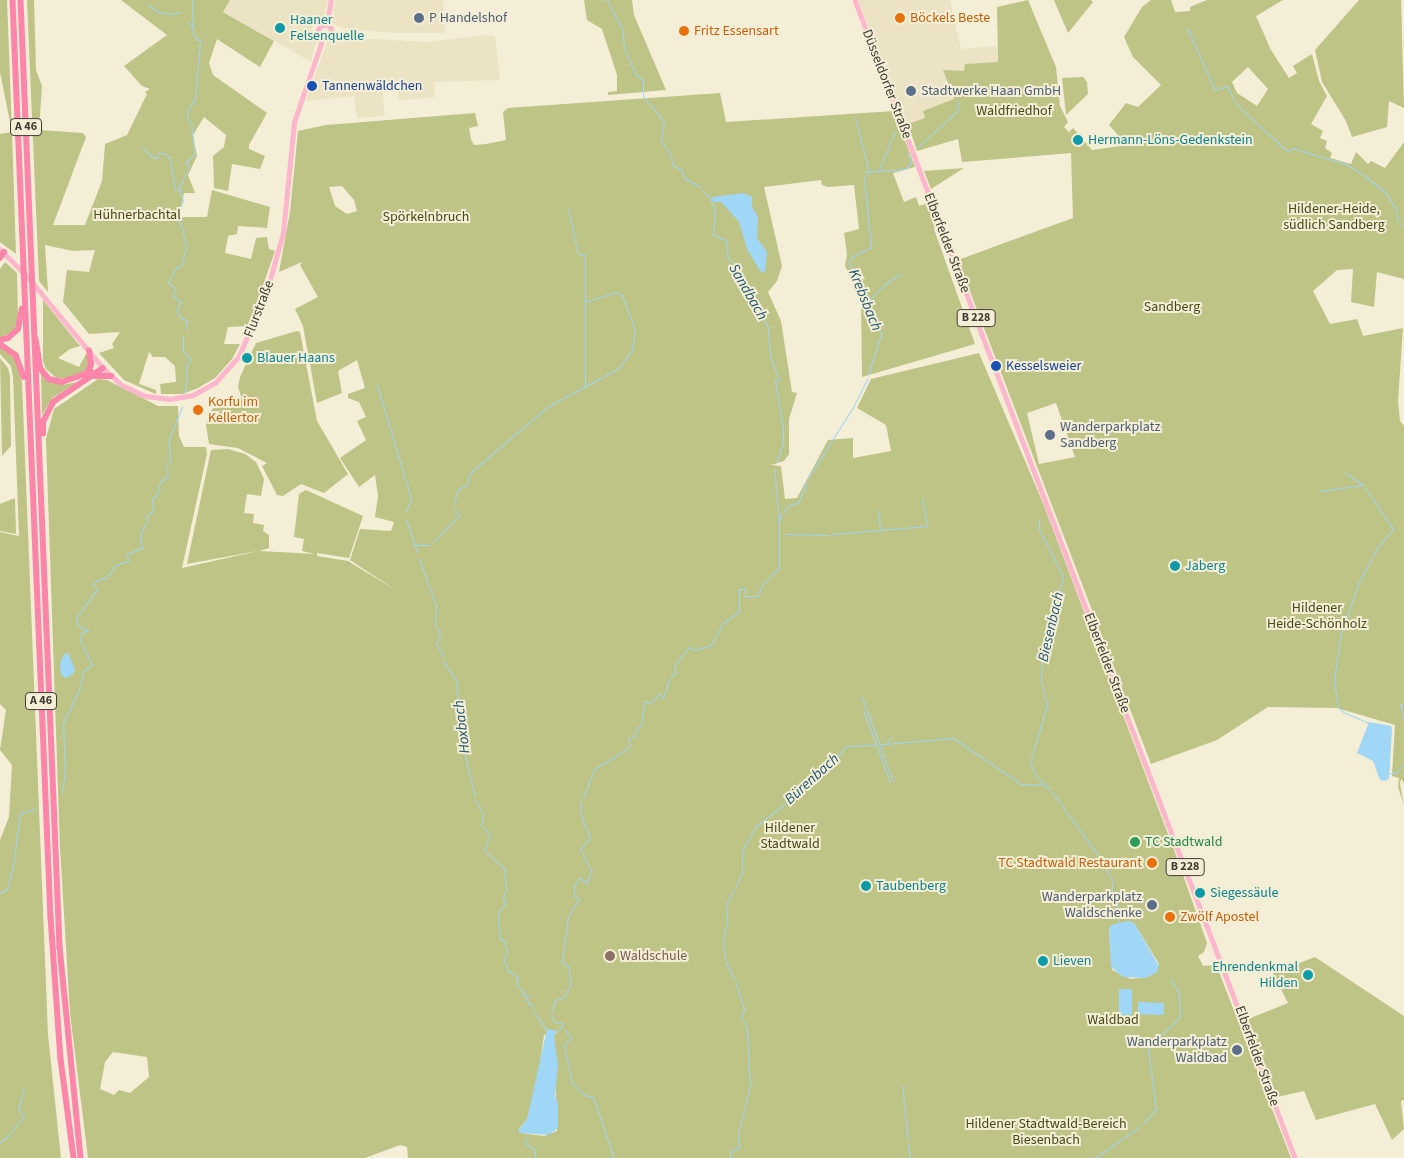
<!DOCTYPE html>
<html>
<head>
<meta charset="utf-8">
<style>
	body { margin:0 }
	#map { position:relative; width:1404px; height:1158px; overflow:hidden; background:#f4eed6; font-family:"Source Sans 3",sans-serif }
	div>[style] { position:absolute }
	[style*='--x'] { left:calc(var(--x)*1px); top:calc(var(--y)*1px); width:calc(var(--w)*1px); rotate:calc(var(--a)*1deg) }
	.built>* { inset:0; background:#ebe3c4 }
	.green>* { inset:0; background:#bec386 }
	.water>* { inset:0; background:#a0d6f6; transform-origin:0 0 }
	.stream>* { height:1px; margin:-0.5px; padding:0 0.5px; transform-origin:0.5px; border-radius:0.5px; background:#a0d6f6 }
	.major>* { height:4.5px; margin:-2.25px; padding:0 2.25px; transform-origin:2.25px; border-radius:2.25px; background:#fdb6cb }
	.highway>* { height:5.5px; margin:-2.75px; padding:0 2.75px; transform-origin:2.75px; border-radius:2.75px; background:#fc85a9 }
	.dots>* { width:14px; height:14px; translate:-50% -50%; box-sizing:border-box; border:2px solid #f4eed6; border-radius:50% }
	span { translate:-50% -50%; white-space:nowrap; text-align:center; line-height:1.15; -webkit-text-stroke:4px #f4eed6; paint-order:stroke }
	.shield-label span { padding:1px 4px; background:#f4eed6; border:1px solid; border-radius:4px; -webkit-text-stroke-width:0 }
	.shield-label { font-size:12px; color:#3f3d34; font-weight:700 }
	.service-label { font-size:14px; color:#4e5e75 }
	.left { translate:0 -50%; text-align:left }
	.right { translate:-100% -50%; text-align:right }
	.food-label { font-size:14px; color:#c56008 }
	.culture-label { font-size:14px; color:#0d838f }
	.street-label { font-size:14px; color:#3f3d34 }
	.transit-label { font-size:14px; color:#164399 }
	.park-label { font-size:14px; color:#474a17 }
	.leisure-label { font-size:14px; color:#27864d }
	.education-label { font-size:14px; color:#785e54 }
	.water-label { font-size:15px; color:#215671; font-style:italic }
</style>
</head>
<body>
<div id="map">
	<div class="built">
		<div style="clip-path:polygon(230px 0,328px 0,323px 18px,315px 21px,311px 29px,316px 42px,311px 62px,223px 11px)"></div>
		<div style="clip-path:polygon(335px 0,443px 0,445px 33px,393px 33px,341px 28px,332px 23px)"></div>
		<div style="clip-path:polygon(858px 0,950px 0,961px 49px,997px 46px,998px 62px,965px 64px,964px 71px,945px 82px,954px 99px,923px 111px,925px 118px,908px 124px)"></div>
		<div style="clip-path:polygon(482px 35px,495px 36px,500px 80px,434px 82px,435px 97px,399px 100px,398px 91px,383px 92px,384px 116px,357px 118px,354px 96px,306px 101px,327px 42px,334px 37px,430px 42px)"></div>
	</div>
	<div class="green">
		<div style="clip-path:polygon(0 0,7px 0,12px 132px,16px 254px,0 242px,0 134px,12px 132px,0 72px)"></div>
		<div style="clip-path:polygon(27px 0,34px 0,36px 70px,42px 86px,39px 130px,83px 133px,86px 137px,53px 225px,85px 225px,102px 181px,105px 144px,127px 135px,147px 94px,145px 92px,150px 89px,142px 86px,124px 66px,167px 35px,121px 0,230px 0,223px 12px,274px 41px,260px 67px,217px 39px,209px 63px,213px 75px,267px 113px,249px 145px,249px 149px,265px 156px,260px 169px,232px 164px,228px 191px,214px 188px,213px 156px,224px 147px,226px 135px,204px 117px,193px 135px,197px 156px,188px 175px,195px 193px,184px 193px,179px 217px,207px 217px,212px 190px,270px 207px,267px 228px,238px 226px,237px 234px,228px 236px,225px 253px,251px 259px,256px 238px,267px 237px,269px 249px,275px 251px,249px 326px,228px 327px,224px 344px,240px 344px,232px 359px,215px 378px,198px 388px,183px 394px,161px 394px,160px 384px,176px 382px,175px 366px,165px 357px,153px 357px,149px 352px,139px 384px,156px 390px,156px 394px,151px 392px,124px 380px,99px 353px,114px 348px,112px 344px,120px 332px,89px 334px,63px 302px,67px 270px,89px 272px,95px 250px,73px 251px,45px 245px,48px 292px,39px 281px)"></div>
		<div style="clip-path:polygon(584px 0,632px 0,634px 15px,666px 90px,608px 95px,608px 92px,617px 91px,617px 75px,602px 29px,587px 20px)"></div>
		<div style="clip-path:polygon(evenodd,1028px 0,1056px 67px,1060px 106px,1068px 122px,1064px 127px,1069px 132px,1073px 128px,1092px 150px,1127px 145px,1109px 125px,1126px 103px,1138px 107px,1161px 85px,1133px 57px,1124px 37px,1142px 7px,1151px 0,1171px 0,1175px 12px,1190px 11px,1190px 7px,1207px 0,1283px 0,1256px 16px,1271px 50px,1289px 78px,1297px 73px,1293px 66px,1312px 54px,1319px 81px,1327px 96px,1311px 124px,1323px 131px,1320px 138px,1327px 141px,1325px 148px,1332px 153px,1330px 158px,1351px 164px,1356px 152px,1368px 164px,1371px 161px,1385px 168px,1404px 142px,1404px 279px,1377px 272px,1374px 307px,1351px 302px,1353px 269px,1337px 270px,1313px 291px,1330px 324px,1357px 319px,1363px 336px,1403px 328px,1398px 401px,1400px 421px,1404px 426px,1404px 783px,1401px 779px,1400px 784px,1404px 805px,1398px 787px,1399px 778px,1392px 776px,1395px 725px,1337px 708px,1268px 707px,1217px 740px,1151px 764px,958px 260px,1073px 218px,1071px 153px,962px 162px,958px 139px,917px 151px,908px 124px,925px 118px,923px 111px,954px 99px,943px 70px,964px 71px,965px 64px,998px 62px,997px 7px,1028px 0,1248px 67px,1268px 89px,1257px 106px,1237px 93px,1232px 82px,1248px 67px,1028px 0,1056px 403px,1075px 457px,1039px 464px,1027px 413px,1056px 403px)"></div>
		<div style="clip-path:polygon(1054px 0,1091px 0,1093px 2px,1068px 33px)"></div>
		<div style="clip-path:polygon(1359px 0,1401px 0,1404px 108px,1389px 101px,1387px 127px,1352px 137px,1346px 121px,1322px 82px,1315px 50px)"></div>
		<div style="clip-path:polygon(1083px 77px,1087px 82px,1088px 94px,1066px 115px,1062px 78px)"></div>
		<div style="clip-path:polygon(evenodd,720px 93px,726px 122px,894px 111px,915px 167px,893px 173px,904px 202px,916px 197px,919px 206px,928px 203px,936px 223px,934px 229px,975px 344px,862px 377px,861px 298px,845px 266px,847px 254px,844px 233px,859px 229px,854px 185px,828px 187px,822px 185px,821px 180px,764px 187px,782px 266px,777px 281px,768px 292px,781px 321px,792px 392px,797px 393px,789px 419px,789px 454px,784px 461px,771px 465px,781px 466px,785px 499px,797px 498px,828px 440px,853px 438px,853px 458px,891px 451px,886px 425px,857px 408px,871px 379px,979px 353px,1043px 503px,1177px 858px,1207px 943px,1204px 952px,1198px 956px,1203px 966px,1215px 965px,1219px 972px,1291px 1158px,408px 1158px,407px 1147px,400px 1145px,365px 1158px,88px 1158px,70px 1013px,60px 848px,46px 439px,54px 409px,98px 379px,107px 380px,158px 406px,178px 406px,179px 436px,184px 447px,206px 447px,207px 454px,182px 568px,258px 551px,187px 564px,211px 450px,228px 449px,245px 454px,256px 462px,264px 479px,261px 496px,247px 494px,244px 513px,254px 514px,253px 523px,264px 525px,263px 531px,269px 535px,269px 548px,259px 551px,315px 554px,302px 551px,304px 539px,294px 537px,299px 494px,306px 490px,363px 516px,349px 558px,317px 553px,317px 556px,348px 561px,397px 591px,350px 560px,360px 529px,391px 531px,394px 522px,375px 517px,378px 496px,375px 475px,359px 487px,340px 458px,366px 440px,357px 421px,366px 417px,359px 402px,348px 398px,348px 394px,365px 388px,357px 360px,338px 371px,342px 393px,317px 403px,303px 326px,295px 309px,318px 297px,300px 265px,302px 262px,279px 272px,290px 212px,298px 131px,326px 125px,475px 113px,478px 126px,469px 128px,471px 139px,474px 145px,486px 144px,506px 140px,503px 112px,508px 108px,720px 93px,342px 186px,354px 200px,357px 211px,347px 214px,335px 206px,329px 187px,342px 186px,720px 93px,1128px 921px,1134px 923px,1159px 964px,1148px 977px,1131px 979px,1112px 970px,1109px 932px,1128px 921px,720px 93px,557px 1032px,554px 1036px,557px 1131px,544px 1136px,520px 1133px,519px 1129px,527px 1119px,538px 1077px,544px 1035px,557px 1032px,720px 93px,113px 1052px,147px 1057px,149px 1077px,130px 1093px,119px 1090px,114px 1095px,100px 1089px,105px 1062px,113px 1052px)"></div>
		<div style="clip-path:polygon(964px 168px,931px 189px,924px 171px)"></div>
		<div style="clip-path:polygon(5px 262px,17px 273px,18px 322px,12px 332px,0 338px,0 269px)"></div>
		<div style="clip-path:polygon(43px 300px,80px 346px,70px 349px,58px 358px,79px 367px,86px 354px,90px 360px,88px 368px,81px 376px,58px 379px,46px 369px,43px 361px)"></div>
		<div style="clip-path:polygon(297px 331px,300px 332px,317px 421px,348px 474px,324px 493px,301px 484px,283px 496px,277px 495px,262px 466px,267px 463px,238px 448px,209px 444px,206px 425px,212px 409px,242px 399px,238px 387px,240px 377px,256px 343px)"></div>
		<div style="clip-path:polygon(0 347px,14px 356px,22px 382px,48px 1035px,61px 1158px,0 1158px,0 840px,9px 817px,12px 765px,0 750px,6px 710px,0 704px,0 532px,19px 536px,13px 377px,11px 366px,0 354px)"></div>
		<div style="clip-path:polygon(0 358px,8px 368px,10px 376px,11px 446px,2px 456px)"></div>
		<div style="clip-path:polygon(41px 373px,61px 385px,78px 382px,52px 398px,42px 415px)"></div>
		<div style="clip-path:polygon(15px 498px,16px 534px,0 531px,0 504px)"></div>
		<div style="clip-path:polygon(1315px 957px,1404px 1016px,1404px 1100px,1401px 1101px,1404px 1129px,1392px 1140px,1375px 1104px,1316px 1120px,1304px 1091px,1277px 1097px,1248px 1019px,1288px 1003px,1273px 973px)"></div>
	</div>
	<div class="water">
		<div style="clip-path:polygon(744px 193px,752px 197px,752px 207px,758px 217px,757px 238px,767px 252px,765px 273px,760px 271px,747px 249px,739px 222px,721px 202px,713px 202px,712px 197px)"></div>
		<div style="clip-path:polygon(68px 653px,75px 669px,73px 674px,66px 678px,61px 675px,60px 663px,64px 654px)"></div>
		<div style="clip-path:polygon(1369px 722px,1391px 726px,1392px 730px,1389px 779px,1385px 781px,1380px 780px,1373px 761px,1357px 753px)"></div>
		<div style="clip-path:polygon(1128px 921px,1134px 923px,1159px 966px,1156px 973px,1145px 978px,1123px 977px,1111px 967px,1109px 928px,1111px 925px)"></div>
		<div style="left:1119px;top:989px;width:13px;height:26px"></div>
		<div style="left:1138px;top:1002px;width:26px;height:12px;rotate:2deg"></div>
		<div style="clip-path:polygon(547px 1029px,557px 1031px,554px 1036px,558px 1065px,555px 1096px,558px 1103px,558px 1128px,549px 1135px,520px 1133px,518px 1131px,527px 1119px)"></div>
	</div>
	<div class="stream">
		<div style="--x:607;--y:0;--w:32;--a:62"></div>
		<div style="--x:622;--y:28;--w:20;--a:84"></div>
		<div style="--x:624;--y:48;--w:30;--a:66"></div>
		<div style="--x:636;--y:75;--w:9;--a:36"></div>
		<div style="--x:643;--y:80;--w:16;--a:90"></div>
		<div style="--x:643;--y:96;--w:33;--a:51"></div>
		<div style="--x:664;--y:122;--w:19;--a:99"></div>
		<div style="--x:661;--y:141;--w:15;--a:53"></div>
		<div style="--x:670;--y:153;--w:13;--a:77"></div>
		<div style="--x:673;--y:166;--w:9;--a:21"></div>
		<div style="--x:681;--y:169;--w:9;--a:72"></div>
		<div style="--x:684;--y:178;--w:18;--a:29"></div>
		<div style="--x:148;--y:5;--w:12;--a:35"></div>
		<div style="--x:158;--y:12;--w:12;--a:9"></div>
		<div style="--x:171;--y:14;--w:9;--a:-13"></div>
		<div style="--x:188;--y:22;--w:7;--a:45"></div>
		<div style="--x:1187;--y:28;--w:68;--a:65.7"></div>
		<div style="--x:1215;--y:90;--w:13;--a:-18"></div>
		<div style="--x:1227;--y:86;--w:16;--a:63"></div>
		<div style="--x:1236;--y:102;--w:7;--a:56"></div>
		<div style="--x:1240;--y:108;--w:65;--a:42.5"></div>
		<div style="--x:1288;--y:152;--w:6;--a:-45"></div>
		<div style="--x:1292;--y:148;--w:56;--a:16.5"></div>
		<div style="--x:1346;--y:164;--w:22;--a:32"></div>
		<div style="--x:1365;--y:176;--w:27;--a:39"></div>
		<div style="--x:1386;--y:193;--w:19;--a:58"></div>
		<div style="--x:1396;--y:209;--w:13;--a:81"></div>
		<div style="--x:855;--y:117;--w:57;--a:75.7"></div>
		<div style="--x:142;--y:146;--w:15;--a:48"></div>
		<div style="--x:152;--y:157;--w:5;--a:11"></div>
		<div style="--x:157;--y:158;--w:5;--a:-68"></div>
		<div style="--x:159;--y:153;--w:7;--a:8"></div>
		<div style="--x:166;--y:154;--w:6;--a:51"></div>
		<div style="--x:170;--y:159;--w:30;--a:81"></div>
		<div style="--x:175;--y:189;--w:5;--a:11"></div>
		<div style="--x:918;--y:147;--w:53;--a:-42.7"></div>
		<div style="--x:957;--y:111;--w:10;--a:-79"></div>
		<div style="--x:879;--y:170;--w:42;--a:-67.7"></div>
		<div style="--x:864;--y:172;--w:41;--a:-4.2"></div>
		<div style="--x:905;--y:169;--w:8;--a:-40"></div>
		<div style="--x:911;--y:164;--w:11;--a:-105"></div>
		<div style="--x:864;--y:176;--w:71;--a:84.4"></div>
		<div style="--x:871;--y:247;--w:22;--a:153"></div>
		<div style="--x:851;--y:257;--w:5;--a:112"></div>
		<div style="--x:849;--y:262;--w:79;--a:66"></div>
		<div style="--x:881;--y:334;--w:43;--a:107.6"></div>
		<div style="--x:702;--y:190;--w:11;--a:45"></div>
		<div style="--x:710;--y:198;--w:15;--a:70"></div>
		<div style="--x:715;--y:212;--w:23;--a:95"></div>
		<div style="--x:713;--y:235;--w:14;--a:21"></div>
		<div style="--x:726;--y:240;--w:18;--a:84"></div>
		<div style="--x:728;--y:258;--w:13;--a:45"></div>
		<div style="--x:737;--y:267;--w:39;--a:66"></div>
		<div style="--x:753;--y:303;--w:28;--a:58"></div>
		<div style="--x:768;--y:327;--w:29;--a:86"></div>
		<div style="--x:770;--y:356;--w:25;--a:69"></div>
		<div style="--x:779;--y:379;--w:4;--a:153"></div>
		<div style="--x:775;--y:381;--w:49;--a:80.5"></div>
		<div style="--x:783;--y:429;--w:14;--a:90"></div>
		<div style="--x:783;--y:443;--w:20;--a:108"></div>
		<div style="--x:1401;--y:224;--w:3;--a:18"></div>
		<div style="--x:868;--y:301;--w:24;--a:-45"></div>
		<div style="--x:885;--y:284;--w:19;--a:-32"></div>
		<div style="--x:186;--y:330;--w:9;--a:-84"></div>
		<div style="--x:187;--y:321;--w:8;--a:-150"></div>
		<div style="--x:180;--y:317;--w:9;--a:-111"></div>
		<div style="--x:177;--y:309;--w:8;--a:-60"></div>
		<div style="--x:181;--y:302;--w:10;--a:-143"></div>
		<div style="--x:173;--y:296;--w:8;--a:-76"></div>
		<div style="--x:175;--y:288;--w:9;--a:-144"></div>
		<div style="--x:168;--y:283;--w:17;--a:-62"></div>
		<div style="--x:176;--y:268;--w:5;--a:-22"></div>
		<div style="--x:181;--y:266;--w:20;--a:-75"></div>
		<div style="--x:186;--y:247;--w:20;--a:-101"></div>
		<div style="--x:182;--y:227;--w:13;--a:-122"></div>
		<div style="--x:175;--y:216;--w:17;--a:-62"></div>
		<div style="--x:183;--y:201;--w:14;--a:-107"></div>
		<div style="--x:179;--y:188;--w:23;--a:-65"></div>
		<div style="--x:189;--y:167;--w:6;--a:-121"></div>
		<div style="--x:186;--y:162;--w:11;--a:-41"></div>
		<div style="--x:194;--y:155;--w:5;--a:-90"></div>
		<div style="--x:194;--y:150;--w:27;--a:-96"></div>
		<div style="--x:191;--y:123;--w:6;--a:-135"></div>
		<div style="--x:187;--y:119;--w:11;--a:-85"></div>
		<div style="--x:188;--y:108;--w:11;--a:-49"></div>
		<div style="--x:195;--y:100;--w:60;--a:-85.2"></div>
		<div style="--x:200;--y:40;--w:4;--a:-166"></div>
		<div style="--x:196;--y:39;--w:7;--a:-117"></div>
		<div style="--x:193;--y:33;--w:33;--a:-92"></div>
		<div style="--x:183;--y:336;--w:15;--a:90"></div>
		<div style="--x:183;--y:351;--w:12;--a:48"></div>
		<div style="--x:191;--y:360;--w:6;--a:135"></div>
		<div style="--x:187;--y:364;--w:29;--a:94"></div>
		<div style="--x:377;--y:385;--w:118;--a:73.3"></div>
		<div style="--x:411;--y:498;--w:15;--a:110"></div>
		<div style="--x:585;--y:386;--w:84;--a:-90"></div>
		<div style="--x:808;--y:478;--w:82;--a:-57.5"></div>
		<div style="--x:852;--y:409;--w:34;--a:-63"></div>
		<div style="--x:1365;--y:488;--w:50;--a:55.7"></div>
		<div style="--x:1393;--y:529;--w:25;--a:130"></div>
		<div style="--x:1377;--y:548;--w:38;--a:118"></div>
		<div style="--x:1359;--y:582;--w:58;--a:109.1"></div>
		<div style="--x:1340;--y:637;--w:44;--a:97.8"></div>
		<div style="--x:1334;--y:681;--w:26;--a:81"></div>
		<div style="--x:1338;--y:707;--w:7;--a:45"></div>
		<div style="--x:1343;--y:712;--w:28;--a:23"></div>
		<div style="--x:1319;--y:491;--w:44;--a:-7.8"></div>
		<div style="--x:1363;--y:485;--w:22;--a:-146"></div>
		<div style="--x:454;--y:503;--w:15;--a:-74"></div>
		<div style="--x:458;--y:489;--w:10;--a:-24"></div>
		<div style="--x:467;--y:485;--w:12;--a:-76"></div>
		<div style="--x:470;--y:473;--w:101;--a:-40.6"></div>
		<div style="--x:547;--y:407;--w:82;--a:-28.4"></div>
		<div style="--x:619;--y:368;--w:24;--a:-55"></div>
		<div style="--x:633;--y:348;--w:21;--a:-87"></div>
		<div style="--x:634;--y:327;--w:34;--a:-111"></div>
		<div style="--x:622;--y:295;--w:7;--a:-153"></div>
		<div style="--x:616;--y:292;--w:33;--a:162"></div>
		<div style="--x:585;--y:302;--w:47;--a:-90"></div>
		<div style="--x:585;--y:255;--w:7;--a:-172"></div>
		<div style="--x:578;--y:254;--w:47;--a:-102.3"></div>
		<div style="--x:454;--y:506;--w:2;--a:90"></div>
		<div style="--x:878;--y:510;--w:19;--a:84"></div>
		<div style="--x:784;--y:512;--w:8;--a:-60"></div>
		<div style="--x:788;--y:505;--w:10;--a:-11"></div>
		<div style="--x:798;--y:503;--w:24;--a:-68"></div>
		<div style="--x:406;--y:520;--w:34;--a:71"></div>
		<div style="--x:780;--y:520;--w:6;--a:-81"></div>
		<div style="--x:1039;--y:520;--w:9;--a:90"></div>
		<div style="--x:1039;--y:529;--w:54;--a:63.4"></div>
		<div style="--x:1063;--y:577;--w:79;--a:105.4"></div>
		<div style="--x:1042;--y:653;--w:28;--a:92"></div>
		<div style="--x:1041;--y:681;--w:25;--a:76"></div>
		<div style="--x:1047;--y:705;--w:59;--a:106.6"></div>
		<div style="--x:1030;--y:762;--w:15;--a:67"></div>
		<div style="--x:1036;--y:776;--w:20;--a:45"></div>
		<div style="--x:785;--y:534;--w:44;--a:1.3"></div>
		<div style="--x:832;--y:534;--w:95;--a:-4.8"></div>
		<div style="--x:927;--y:526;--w:28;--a:-100"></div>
		<div style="--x:433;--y:542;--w:37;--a:-46"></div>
		<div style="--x:459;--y:515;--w:6;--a:-129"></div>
		<div style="--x:415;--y:545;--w:15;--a:0"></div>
		<div style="--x:419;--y:558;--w:51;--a:70.5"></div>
		<div style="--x:436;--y:606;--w:20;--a:93"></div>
		<div style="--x:435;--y:626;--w:8;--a:50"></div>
		<div style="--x:440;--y:632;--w:12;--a:104"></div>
		<div style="--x:437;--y:644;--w:14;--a:65"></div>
		<div style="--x:443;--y:660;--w:25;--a:58"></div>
		<div style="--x:456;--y:681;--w:80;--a:82.8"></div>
		<div style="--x:466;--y:760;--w:37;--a:76"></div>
		<div style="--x:671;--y:676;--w:6;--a:-31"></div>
		<div style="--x:676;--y:673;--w:7;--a:-106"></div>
		<div style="--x:674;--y:666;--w:24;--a:-52"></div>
		<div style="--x:689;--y:647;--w:7;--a:27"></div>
		<div style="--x:695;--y:650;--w:17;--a:-17"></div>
		<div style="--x:711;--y:645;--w:25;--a:-61"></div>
		<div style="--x:723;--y:623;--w:19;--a:-35"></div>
		<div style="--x:739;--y:612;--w:23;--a:-90"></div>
		<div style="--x:739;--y:589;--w:6;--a:0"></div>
		<div style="--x:745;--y:589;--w:7;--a:90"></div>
		<div style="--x:745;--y:596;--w:12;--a:0"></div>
		<div style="--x:757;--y:596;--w:12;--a:-66"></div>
		<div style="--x:762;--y:585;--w:24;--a:-45"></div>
		<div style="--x:779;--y:568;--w:47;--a:-90"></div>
		<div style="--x:779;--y:521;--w:53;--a:-95.4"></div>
		<div style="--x:862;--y:697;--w:90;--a:69.7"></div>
		<div style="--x:863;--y:710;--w:77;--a:69.4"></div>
		<div style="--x:1404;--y:721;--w:17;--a:-103"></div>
		<div style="--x:1400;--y:704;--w:4;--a:14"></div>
		<div style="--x:881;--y:744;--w:4;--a:0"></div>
		<div style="--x:885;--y:744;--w:10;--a:-45"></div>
		<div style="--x:885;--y:744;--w:68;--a:-5"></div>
		<div style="--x:953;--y:738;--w:82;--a:34.1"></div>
		<div style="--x:1021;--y:784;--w:23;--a:2"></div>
		<div style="--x:1389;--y:773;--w:7;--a:0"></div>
		<div style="--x:1396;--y:773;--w:13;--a:-51"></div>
		<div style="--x:62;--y:792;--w:18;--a:-81"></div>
		<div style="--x:65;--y:774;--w:51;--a:-92.2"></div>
		<div style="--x:63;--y:723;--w:37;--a:-64"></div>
		<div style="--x:79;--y:690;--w:19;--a:-78"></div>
		<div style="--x:83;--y:671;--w:11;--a:-34"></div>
		<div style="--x:92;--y:665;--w:28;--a:-116"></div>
		<div style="--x:80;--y:640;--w:8;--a:-76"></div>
		<div style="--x:82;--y:632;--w:6;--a:-9"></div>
		<div style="--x:88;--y:631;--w:12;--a:-149"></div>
		<div style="--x:78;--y:625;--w:7;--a:-106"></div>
		<div style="--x:76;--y:618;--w:36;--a:-54"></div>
		<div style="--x:97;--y:589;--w:6;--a:-135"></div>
		<div style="--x:93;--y:585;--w:5;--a:-53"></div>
		<div style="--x:96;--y:581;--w:10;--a:-17"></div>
		<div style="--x:106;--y:578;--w:16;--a:-55"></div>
		<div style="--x:115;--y:565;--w:14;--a:-17"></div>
		<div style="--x:128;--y:561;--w:7;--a:-98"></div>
		<div style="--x:127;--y:554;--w:16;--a:-22"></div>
		<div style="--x:142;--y:548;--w:13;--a:-99"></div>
		<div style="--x:140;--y:535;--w:17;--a:-65"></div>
		<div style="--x:147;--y:520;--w:4;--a:-104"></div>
		<div style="--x:146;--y:516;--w:9;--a:-36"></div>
		<div style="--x:153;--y:511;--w:12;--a:-95"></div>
		<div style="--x:152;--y:499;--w:6;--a:-39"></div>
		<div style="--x:157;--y:495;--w:13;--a:-77"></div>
		<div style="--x:160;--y:482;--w:10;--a:-37"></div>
		<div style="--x:168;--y:476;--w:10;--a:-107"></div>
		<div style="--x:165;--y:466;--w:7;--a:-45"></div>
		<div style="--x:170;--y:461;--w:22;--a:-93"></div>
		<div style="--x:169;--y:439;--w:35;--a:-68"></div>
		<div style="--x:1052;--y:792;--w:88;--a:53.8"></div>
		<div style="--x:1104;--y:863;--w:21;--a:67"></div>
		<div style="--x:1112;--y:882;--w:15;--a:90"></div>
		<div style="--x:583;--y:798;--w:31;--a:-69"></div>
		<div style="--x:594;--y:769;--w:37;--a:-31"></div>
		<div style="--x:626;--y:750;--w:7;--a:-56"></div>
		<div style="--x:630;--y:744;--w:5;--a:-112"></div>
		<div style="--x:628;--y:739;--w:8;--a:-23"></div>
		<div style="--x:635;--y:736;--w:7;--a:-82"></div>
		<div style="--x:636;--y:729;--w:6;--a:-31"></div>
		<div style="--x:641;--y:726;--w:25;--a:-81"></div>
		<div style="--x:645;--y:701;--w:7;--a:8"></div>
		<div style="--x:652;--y:702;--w:11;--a:-49"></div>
		<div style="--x:659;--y:694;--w:6;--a:45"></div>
		<div style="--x:663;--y:698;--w:21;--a:-71"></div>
		<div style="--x:475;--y:800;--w:16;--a:60"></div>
		<div style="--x:483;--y:814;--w:11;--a:100"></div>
		<div style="--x:481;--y:825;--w:13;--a:48"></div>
		<div style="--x:490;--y:835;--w:16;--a:112"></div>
		<div style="--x:484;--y:850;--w:27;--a:42"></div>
		<div style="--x:504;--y:868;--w:22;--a:85"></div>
		<div style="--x:506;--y:890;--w:9;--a:111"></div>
		<div style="--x:503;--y:898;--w:6;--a:59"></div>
		<div style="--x:506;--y:903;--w:12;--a:132"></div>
		<div style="--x:498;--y:912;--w:27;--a:86"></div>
		<div style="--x:500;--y:939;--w:4;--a:27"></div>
		<div style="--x:504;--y:941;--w:11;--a:75"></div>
		<div style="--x:507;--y:952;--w:9;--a:111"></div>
		<div style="--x:504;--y:960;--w:12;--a:70"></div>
		<div style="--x:508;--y:971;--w:12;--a:31"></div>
		<div style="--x:518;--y:977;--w:7;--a:106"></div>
		<div style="--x:516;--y:984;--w:11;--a:45"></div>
		<div style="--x:524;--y:992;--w:4;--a:124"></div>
		<div style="--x:522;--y:995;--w:6;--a:9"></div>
		<div style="--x:528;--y:996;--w:4;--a:124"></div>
		<div style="--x:526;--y:999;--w:11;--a:52"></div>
		<div style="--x:736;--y:886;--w:15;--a:-67"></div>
		<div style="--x:742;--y:872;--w:21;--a:-90"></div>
		<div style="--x:742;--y:851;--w:29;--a:-61"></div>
		<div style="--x:756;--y:826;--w:48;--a:-37.3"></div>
		<div style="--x:794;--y:797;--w:30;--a:-49"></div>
		<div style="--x:814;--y:774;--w:19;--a:-28"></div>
		<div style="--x:831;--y:765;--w:24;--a:-52"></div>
		<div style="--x:846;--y:746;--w:30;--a:-2"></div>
		<div style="--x:734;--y:889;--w:18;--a:117"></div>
		<div style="--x:726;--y:905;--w:15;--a:86"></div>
		<div style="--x:727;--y:920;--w:23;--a:100"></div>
		<div style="--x:723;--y:943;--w:20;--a:81"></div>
		<div style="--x:726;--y:963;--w:18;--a:63"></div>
		<div style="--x:0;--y:893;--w:8;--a:-30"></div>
		<div style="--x:7;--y:889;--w:24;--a:-75"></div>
		<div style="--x:13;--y:866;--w:53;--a:-82.5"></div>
		<div style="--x:20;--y:813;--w:16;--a:-15"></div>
		<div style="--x:1117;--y:904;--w:18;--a:87"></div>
		<div style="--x:533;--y:1011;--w:24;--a:55"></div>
		<div style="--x:552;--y:1011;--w:11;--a:-75"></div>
		<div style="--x:555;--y:1000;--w:8;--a:-14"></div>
		<div style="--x:563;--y:998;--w:14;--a:-60"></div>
		<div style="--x:570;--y:986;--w:19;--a:-93"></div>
		<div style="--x:569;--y:967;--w:8;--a:-150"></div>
		<div style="--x:562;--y:963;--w:47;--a:-82.7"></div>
		<div style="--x:568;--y:916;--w:20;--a:-57"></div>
		<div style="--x:579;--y:899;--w:6;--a:-149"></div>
		<div style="--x:574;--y:896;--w:11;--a:-90"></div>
		<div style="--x:574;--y:885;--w:9;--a:-49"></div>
		<div style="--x:580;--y:878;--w:9;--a:36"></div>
		<div style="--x:587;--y:883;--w:14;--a:-73"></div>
		<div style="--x:591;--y:870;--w:24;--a:-118"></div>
		<div style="--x:580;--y:849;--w:15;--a:-48"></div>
		<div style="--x:590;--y:838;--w:27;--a:-112"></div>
		<div style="--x:580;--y:813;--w:11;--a:-85"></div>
		<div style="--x:551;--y:1014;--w:9;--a:69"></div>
		<div style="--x:554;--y:1022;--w:8;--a:7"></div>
		<div style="--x:562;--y:1023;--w:4;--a:90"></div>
		<div style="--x:562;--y:1027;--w:6;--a:141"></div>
		<div style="--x:565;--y:1030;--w:10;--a:53"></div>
		<div style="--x:571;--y:1038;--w:10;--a:135"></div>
		<div style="--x:564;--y:1045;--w:39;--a:78"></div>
		<div style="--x:572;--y:1083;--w:17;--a:45"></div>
		<div style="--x:584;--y:1095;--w:9;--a:13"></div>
		<div style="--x:593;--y:1097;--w:65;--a:71"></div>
		<div style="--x:902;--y:1085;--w:56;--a:83.9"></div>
		<div style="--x:1144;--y:1123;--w:18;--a:-49"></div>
		<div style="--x:1156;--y:1109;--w:63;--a:-97.4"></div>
		<div style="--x:1148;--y:1047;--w:42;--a:-43.1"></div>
		<div style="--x:1179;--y:1018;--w:6;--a:-81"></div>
		<div style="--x:1180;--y:1012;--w:19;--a:-93"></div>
		<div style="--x:1179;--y:993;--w:17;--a:-121"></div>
		<div style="--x:526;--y:1138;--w:6;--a:90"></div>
		<div style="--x:526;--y:1144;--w:10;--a:29"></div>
		<div style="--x:535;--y:1149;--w:9;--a:90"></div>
		<div style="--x:0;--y:1142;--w:10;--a:-37"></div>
		<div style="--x:8;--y:1136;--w:26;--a:-51"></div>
		<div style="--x:24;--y:1116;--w:8;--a:-135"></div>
		<div style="--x:18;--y:1110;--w:23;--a:-75"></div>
		<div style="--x:908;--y:1144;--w:14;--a:82"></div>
		<div style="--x:730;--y:1158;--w:7;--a:-90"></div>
		<div style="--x:730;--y:1151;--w:9;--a:-18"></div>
		<div style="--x:739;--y:1148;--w:14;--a:-94"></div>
		<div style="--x:738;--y:1134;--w:49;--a:-76"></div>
		<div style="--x:750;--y:1086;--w:58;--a:-93"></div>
		<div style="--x:747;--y:1028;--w:13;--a:-117"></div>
		<div style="--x:741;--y:1016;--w:7;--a:-63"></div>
		<div style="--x:744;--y:1010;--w:28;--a:-107"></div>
		<div style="--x:1095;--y:1158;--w:54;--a:-35.2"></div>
	</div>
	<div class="major">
		<div style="--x:855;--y:0;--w:1239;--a:69.19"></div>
		<div style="--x:327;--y:24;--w:24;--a:-81"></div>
		<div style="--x:323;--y:38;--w:9;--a:-21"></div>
		<div style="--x:331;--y:35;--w:6;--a:-90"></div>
		<div style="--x:331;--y:29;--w:6;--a:-129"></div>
		<div style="--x:323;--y:38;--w:9;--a:-122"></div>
		<div style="--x:318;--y:30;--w:4;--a:-63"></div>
		<div style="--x:320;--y:26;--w:7;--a:-16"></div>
		<div style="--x:0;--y:249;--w:38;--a:45"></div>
		<div style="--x:27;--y:276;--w:119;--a:50.4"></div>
		<div style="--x:103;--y:368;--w:25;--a:42"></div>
		<div style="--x:122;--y:385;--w:26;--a:25"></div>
		<div style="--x:146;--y:396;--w:24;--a:7"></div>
		<div style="--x:170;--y:399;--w:23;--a:-10"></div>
		<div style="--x:193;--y:395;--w:25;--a:-29"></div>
		<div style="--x:215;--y:383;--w:36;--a:-48"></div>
		<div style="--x:239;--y:356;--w:72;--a:-67"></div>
		<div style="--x:267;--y:290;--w:59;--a:-74.3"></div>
		<div style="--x:283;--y:233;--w:112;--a:-84.3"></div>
		<div style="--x:294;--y:122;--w:89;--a:-71"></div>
	</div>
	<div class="highway">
		<div style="--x:13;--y:0;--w:918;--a:87.63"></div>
		<div style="--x:51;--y:917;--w:142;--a:86"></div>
		<div style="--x:61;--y:1059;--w:100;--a:82.5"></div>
		<div style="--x:21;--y:0;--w:948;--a:87.64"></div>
		<div style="--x:60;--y:947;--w:212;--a:84.3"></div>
		<div style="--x:0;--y:258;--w:7;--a:-56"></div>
		<div style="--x:36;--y:339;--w:30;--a:81"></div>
		<div style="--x:41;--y:369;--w:13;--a:51"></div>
		<div style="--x:49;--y:379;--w:13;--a:13"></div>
		<div style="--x:62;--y:382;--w:31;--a:-19"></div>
		<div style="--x:0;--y:340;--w:8;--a:-14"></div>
		<div style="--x:8;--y:338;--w:13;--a:-42"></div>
		<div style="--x:18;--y:329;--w:20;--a:-79"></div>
		<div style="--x:0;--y:344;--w:19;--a:35"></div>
		<div style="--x:16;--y:355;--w:23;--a:70"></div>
		<div style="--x:86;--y:375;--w:11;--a:-63"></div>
		<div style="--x:91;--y:365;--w:14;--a:-98"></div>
		<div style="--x:95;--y:376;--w:16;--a:0"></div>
		<div style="--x:43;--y:434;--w:12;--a:-90"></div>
		<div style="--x:43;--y:422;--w:22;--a:-63"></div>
		<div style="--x:53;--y:402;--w:60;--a:-34.2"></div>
	</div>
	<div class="dots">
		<div style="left:419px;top:18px;background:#5c6f8a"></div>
		<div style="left:900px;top:18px;background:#e8710a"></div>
		<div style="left:280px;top:28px;background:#0f9aa8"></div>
		<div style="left:684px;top:31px;background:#e8710a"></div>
		<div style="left:312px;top:86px;background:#1a4fb4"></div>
		<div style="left:911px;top:91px;background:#5c6f8a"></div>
		<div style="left:1078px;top:140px;background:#0f9aa8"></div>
		<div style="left:247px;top:358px;background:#0f9aa8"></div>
		<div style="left:996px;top:366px;background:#1a4fb4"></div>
		<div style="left:198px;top:410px;background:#e8710a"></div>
		<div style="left:1050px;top:435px;background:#5c6f8a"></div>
		<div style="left:1175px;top:566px;background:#0f9aa8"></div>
		<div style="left:1135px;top:842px;background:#2e9e5b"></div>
		<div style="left:1152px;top:863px;background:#e8710a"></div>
		<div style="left:866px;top:886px;background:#0f9aa8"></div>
		<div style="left:1200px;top:893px;background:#0f9aa8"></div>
		<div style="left:1152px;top:905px;background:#5c6f8a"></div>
		<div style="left:1170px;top:917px;background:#e8710a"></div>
		<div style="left:610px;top:956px;background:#8d6e63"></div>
		<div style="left:1043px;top:961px;background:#0f9aa8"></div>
		<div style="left:1308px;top:975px;background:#0f9aa8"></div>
		<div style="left:1237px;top:1050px;background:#5c6f8a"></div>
	</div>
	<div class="shield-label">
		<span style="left:26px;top:127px">A 46</span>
		<span style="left:976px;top:318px">B 228</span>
		<span style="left:41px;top:701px">A 46</span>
		<span style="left:1185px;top:867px">B 228</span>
	</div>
	<div class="service-label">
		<span class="left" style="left:429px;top:18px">P Handelshof</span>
		<span class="left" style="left:921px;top:91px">Stadtwerke Haan GmbH</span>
		<span class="left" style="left:1060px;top:435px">Wanderparkplatz<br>Sandberg</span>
		<span class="right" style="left:1142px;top:905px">Wanderparkplatz<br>Waldschenke</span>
		<span class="right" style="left:1227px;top:1050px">Wanderparkplatz<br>Waldbad</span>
	</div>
	<div class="food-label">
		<span class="left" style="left:910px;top:18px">Böckels Beste</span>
		<span class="left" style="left:694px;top:31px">Fritz Essensart</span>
		<span class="left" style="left:208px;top:410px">Korfu im<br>Kellertor</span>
		<span class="right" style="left:1142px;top:863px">TC Stadtwald Restaurant</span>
		<span class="left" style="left:1180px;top:917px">Zwölf Apostel</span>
	</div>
	<div class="culture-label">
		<span class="left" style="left:290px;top:28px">Haaner<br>Felsenquelle</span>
		<span class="left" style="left:1088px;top:140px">Hermann-Löns-Gedenkstein</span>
		<span class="left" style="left:257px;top:358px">Blauer Haans</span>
		<span class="left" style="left:1185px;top:566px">Jaberg</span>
		<span class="left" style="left:876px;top:886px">Taubenberg</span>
		<span class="left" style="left:1210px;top:893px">Siegessäule</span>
		<span class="left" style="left:1053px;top:961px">Lieven</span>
		<span class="right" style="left:1298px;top:975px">Ehrendenkmal<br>Hilden</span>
	</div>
	<div class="street-label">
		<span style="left:887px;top:84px;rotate:69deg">Düsseldorfer Straße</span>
		<span style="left:947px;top:243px;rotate:69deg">Elberfelder Straße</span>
		<span style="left:259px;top:309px;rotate:-69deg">Flurstraße</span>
		<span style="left:1107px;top:663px;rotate:69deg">Elberfelder Straße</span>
		<span style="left:1257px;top:1056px;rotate:70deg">Elberfelder Straße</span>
	</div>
	<div class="transit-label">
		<span class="left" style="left:322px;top:86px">Tannenwäldchen</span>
		<span class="left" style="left:1006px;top:366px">Kesselsweier</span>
	</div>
	<div class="park-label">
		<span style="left:1014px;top:111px">Waldfriedhof</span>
		<span style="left:1334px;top:217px">Hildener-Heide,<br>südlich Sandberg</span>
		<span style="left:137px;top:215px">Hühnerbachtal</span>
		<span style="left:426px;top:217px">Spörkelnbruch</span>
		<span style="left:1172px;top:307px">Sandberg</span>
		<span style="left:1317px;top:616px">Hildener<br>Heide-Schönholz</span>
		<span style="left:790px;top:836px">Hildener<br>Stadtwald</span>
		<span style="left:1113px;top:1020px">Waldbad</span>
		<span style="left:1046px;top:1132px">Hildener Stadtwald-Bereich<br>Biesenbach</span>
	</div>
	<div class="leisure-label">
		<span class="left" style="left:1145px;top:842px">TC Stadtwald</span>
	</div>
	<div class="education-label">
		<span class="left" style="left:620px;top:956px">Waldschule</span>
	</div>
	<div class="water-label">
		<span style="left:748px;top:292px;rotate:60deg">Sandbach</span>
		<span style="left:865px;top:300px;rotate:68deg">Krebsbach</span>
		<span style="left:1051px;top:627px;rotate:-77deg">Biesenbach</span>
		<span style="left:462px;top:727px;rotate:-97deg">Hoxbach</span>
		<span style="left:812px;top:779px;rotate:-42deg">Bürenbach</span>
	</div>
</div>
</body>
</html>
